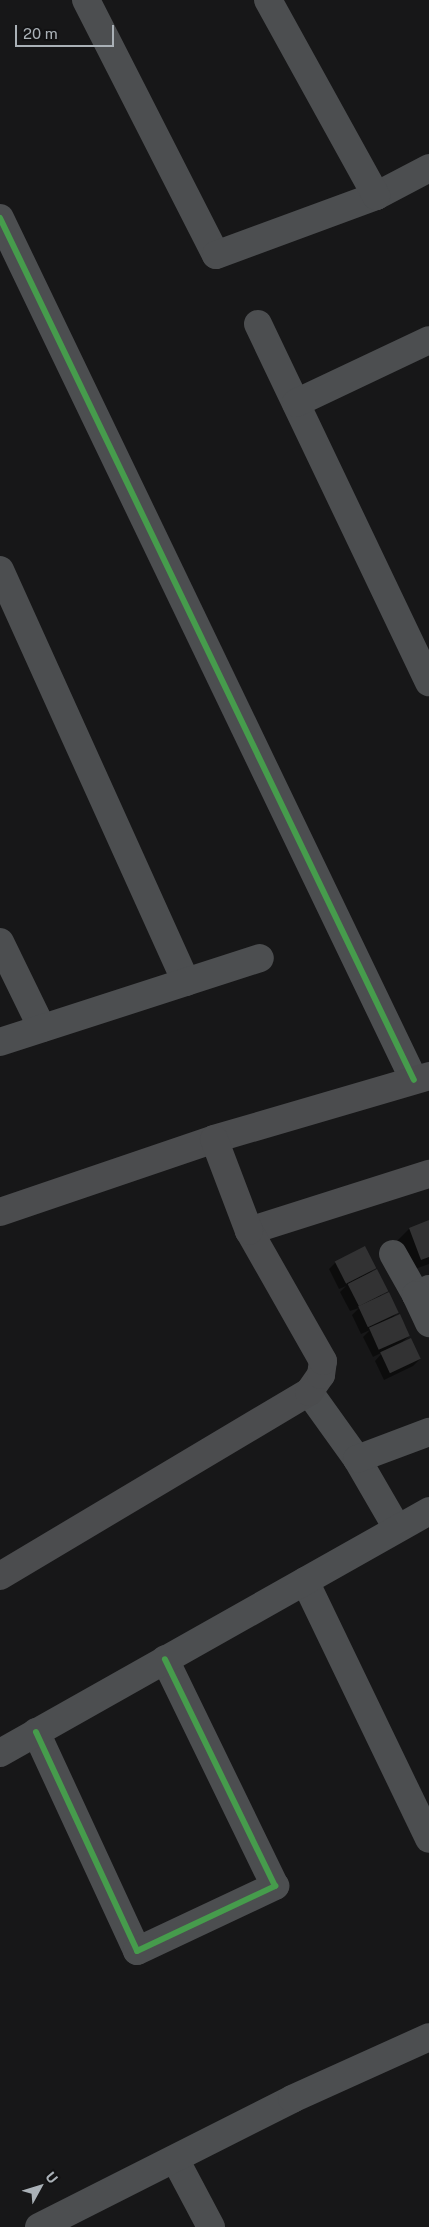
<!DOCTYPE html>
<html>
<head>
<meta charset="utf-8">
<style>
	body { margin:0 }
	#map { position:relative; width:429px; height:2227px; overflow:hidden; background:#171718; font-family:"Public Sans",sans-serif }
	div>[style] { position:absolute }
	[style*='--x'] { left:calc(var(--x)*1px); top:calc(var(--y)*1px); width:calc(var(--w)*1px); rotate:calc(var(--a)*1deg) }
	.shadow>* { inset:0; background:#0007 }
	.building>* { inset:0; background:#323233; transform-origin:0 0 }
	.street>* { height:28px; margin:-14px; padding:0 14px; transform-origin:14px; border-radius:14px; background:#4c4e50 }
	.secondary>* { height:28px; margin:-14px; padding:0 14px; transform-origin:14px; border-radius:14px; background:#4b4c4e }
	.cycleway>* { height:6px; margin:-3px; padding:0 3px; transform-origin:3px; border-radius:3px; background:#469c4c }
	span { translate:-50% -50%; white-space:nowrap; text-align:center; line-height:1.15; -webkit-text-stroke:4px #121213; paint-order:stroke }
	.north { position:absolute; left:15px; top:2162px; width:50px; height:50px; -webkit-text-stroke:4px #121213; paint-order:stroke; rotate:51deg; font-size:14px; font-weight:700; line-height:20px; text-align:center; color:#aab1b7 }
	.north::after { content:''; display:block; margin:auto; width:18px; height:22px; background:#aab1b7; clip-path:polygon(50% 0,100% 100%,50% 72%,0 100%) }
	.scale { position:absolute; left:15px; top:25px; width:99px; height:22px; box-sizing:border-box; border:2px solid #aab1b7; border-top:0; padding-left:6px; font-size:15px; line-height:18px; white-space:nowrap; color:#aab1b7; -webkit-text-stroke:4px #121213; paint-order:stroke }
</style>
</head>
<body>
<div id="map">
	<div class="shadow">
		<div style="clip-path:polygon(429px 1221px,429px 1264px,407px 1272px,396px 1242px,409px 1229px)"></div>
		<div style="clip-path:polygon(336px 1262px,375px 1268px,369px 1274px,386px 1290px,379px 1298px,397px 1313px,390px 1320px,409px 1336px,400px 1344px,420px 1359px,413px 1366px,384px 1380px,375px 1361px,383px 1352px,373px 1357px,363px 1337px,370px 1330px,361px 1334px,352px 1315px,359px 1308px,350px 1311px,340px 1292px,346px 1286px,339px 1289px,329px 1269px)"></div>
	</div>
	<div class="building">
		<div style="clip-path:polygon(429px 1220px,429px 1257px,421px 1260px,409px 1228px)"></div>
		<div style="left:365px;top:1246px;width:25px;height:34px;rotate:63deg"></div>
		<div style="left:377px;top:1269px;width:25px;height:33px;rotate:63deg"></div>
		<div style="left:389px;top:1292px;width:23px;height:34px;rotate:65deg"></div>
		<div style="left:400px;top:1314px;width:24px;height:34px;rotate:66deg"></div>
		<div style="left:411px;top:1338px;width:23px;height:34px;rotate:65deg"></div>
	</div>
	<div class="street">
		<div style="--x:86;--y:0;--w:286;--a:63"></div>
		<div style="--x:216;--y:255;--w:171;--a:-20.2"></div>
		<div style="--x:376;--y:196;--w:60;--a:-27.8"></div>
		<div style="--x:268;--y:0;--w:224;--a:61.1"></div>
		<div style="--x:0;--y:218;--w:956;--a:64.35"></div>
		<div style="--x:258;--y:324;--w:397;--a:64.5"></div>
		<div style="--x:296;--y:403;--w:147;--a:-25.3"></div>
		<div style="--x:0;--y:570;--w:452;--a:65.7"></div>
		<div style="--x:0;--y:942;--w:96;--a:64"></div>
		<div style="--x:0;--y:1042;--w:273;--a:-17.9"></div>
		<div style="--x:393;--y:1254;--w:47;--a:60.7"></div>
		<div style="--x:416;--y:1295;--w:14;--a:-25"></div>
		<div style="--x:416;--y:1295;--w:31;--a:65"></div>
		<div style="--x:309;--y:1392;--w:82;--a:54.4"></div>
		<div style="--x:357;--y:1459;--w:80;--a:59.9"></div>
		<div style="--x:357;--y:1459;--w:77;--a:-20.6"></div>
		<div style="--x:305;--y:1581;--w:286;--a:64.3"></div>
		<div style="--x:36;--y:1732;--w:241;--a:65.2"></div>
		<div style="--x:137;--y:1951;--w:153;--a:-25.2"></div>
		<div style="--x:275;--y:1886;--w:252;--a:-115.9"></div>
		<div style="--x:0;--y:1753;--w:493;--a:-29.4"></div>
		<div style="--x:175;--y:2159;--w:77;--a:62.1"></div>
		<div style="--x:39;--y:2227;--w:284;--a:-26.8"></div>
		<div style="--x:292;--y:2099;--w:150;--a:-24.3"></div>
	</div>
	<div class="secondary">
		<div style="--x:0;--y:1212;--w:226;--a:-18.8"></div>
		<div style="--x:214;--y:1139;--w:224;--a:-16.3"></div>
		<div style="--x:249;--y:1231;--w:189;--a:-17.6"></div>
		<div style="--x:0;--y:1576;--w:360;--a:-30.8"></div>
		<div style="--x:309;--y:1392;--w:21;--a:-55"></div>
		<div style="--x:321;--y:1375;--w:14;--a:-82"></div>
		<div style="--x:323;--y:1361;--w:150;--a:-119.6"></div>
		<div style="--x:249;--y:1231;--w:98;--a:-110.8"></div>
	</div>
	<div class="cycleway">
		<div style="--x:0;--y:218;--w:956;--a:64.35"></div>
		<div style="--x:36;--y:1732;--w:241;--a:65.2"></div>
		<div style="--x:137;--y:1951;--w:153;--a:-25.2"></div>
		<div style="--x:275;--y:1886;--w:252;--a:-115.9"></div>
	</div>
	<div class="north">U</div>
	<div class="scale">20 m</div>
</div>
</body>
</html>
